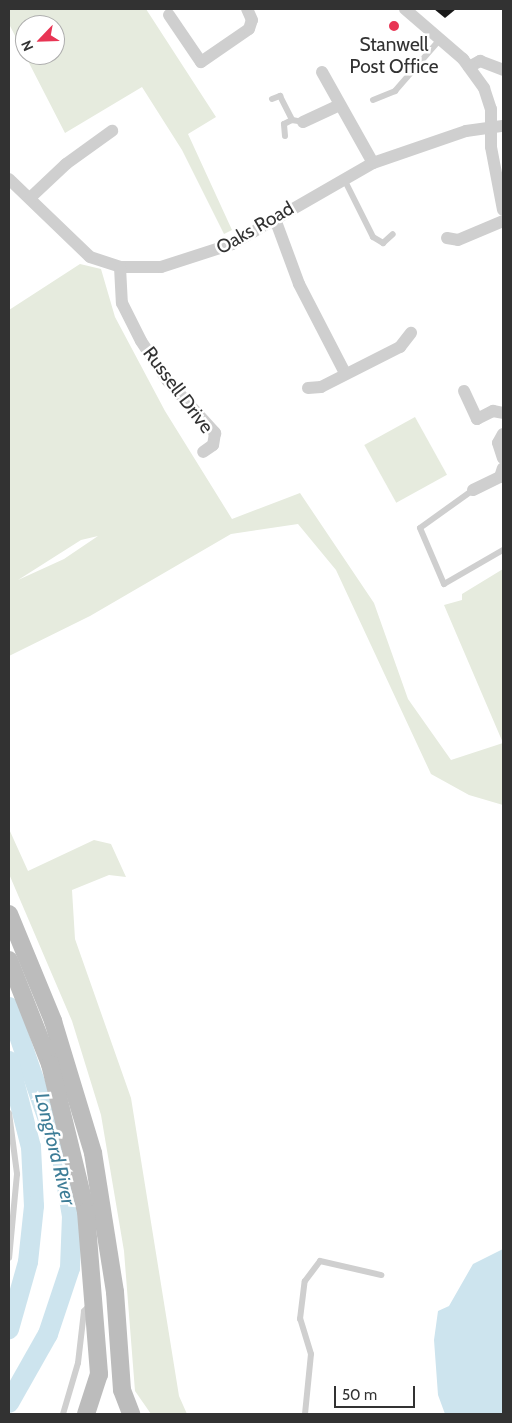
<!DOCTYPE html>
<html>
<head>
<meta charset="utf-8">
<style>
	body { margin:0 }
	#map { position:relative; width:512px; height:1423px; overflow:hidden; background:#fff; font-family:Cabin,sans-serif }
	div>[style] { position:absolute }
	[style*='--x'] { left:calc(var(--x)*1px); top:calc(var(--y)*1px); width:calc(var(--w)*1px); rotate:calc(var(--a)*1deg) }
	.green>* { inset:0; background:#e6ebde; transform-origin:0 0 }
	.water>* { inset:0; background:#cde4ee }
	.river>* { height:20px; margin:-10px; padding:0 10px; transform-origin:10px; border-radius:10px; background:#cde4ee }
	.building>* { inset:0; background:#191919 }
	.lane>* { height:6px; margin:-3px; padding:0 3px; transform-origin:3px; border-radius:3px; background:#cfcfcf }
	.street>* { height:12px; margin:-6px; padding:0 6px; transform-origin:6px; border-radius:6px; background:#cfcfcf }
	.secondary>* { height:18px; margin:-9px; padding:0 9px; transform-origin:9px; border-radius:9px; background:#bcbcbc }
	.dots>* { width:14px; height:14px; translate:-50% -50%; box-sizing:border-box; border:2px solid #fff; border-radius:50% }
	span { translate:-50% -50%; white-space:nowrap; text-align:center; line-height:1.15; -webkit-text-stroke:5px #fff; paint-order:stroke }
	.poi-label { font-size:19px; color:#323232 }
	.street-label { font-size:19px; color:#323232 }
	.water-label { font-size:20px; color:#3d7d97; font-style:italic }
	.frame { position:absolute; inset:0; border:10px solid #323232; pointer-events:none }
	.north { position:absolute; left:15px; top:15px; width:50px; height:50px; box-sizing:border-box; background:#fff; border:1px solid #adadad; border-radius:50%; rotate:246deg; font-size:14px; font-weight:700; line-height:20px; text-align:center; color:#323232 }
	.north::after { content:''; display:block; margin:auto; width:18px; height:22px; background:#e83554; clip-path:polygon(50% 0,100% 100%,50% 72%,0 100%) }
	.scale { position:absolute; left:334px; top:1386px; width:81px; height:22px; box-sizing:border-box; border:2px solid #323232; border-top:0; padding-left:6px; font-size:15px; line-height:18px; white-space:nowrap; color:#323232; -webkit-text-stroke:4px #fff; paint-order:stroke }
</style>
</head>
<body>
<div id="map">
	<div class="green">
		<div style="clip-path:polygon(evenodd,9px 9px,146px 9px,216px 117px,188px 134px,232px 230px,224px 234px,182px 150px,142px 87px,65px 133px,9px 24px,9px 9px,25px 25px,55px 25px,55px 55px,25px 55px,25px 25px)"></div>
		<div style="clip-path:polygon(evenodd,80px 264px,101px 269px,115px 317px,165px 411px,232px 519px,300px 493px,374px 603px,408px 699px,451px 760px,503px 743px,444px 605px,462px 600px,462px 594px,503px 569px,503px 805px,469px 795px,431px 774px,336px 570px,298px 524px,231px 534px,90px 616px,9px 656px,9px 310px,80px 264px,98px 536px,64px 559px,18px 580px,81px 540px,98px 536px)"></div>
		<div style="left:415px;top:417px;width:66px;height:58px;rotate:61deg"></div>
		<div style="clip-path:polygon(9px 829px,28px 871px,94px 840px,111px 844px,126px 877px,109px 875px,72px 890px,75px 939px,131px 1098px,179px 1396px,187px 1414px,151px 1414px,135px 1391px,124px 1251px,101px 1115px,72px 1021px,9px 874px)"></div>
	</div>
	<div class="water">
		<div style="clip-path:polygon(503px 1249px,503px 1414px,445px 1414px,438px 1395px,434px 1340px,438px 1311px,449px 1306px,473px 1264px)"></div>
	</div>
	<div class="river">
		<div style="--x:9;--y:1007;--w:165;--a:70.9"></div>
		<div style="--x:63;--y:1163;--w:54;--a:80.4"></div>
		<div style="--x:72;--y:1216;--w:52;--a:92.2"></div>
		<div style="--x:70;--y:1268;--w:70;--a:108.4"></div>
		<div style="--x:48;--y:1334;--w:79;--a:119.5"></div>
		<div style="--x:9;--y:1061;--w:89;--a:75.7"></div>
		<div style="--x:31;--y:1147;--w:59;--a:87.1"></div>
		<div style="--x:34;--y:1206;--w:56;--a:96.1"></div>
		<div style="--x:28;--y:1262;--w:70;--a:105.8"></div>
	</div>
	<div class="building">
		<div style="clip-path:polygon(434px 9px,456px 9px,445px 18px)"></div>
	</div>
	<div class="lane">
		<div style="--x:272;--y:99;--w:9;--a:-21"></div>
		<div style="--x:280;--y:96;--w:27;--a:63"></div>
		<div style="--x:292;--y:120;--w:11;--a:10"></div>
		<div style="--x:373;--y:100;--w:24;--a:-22"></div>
		<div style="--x:395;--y:91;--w:70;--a:-49"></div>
		<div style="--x:285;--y:136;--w:12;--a:-95"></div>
		<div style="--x:284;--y:124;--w:9;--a:-27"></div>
		<div style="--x:344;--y:179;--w:65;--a:63.4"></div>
		<div style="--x:373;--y:237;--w:12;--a:31"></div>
		<div style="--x:383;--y:243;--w:13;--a:-42"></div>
		<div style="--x:473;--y:490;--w:65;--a:144.4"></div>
		<div style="--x:420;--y:528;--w:61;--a:66.8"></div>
		<div style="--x:444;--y:584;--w:68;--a:-30"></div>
		<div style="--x:9;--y:1113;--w:62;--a:82.5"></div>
		<div style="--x:17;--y:1174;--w:84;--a:95.4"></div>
		<div style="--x:63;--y:1414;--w:53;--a:-73.6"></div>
		<div style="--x:78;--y:1363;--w:52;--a:-83.4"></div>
		<div style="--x:84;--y:1311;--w:10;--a:-45"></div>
		<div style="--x:305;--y:1414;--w:60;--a:-84.3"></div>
		<div style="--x:311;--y:1354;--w:37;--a:-107"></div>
		<div style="--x:300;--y:1319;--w:38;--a:-83"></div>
		<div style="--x:305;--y:1281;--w:25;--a:-53"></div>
		<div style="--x:320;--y:1261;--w:63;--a:12.9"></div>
	</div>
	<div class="street">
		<div style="--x:405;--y:9;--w:77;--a:40.8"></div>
		<div style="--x:463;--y:59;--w:36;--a:54"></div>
		<div style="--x:484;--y:88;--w:22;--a:72"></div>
		<div style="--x:491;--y:109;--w:38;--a:90"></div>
		<div style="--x:491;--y:147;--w:64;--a:79.2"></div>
		<div style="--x:169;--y:15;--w:57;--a:55.8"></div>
		<div style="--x:201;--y:62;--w:58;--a:-34.5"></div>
		<div style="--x:249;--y:29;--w:9;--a:-72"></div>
		<div style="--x:252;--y:20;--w:12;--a:-114"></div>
		<div style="--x:469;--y:67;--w:13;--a:-29"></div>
		<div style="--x:480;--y:61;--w:25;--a:21"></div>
		<div style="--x:322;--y:72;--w:104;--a:60.7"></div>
		<div style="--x:303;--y:122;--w:38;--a:-25"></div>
		<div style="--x:9;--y:179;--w:112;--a:43.9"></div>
		<div style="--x:90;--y:257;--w:32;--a:18"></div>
		<div style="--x:120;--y:267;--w:41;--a:0"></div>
		<div style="--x:161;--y:267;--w:75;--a:-17.9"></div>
		<div style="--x:232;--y:244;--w:163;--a:-29.9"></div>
		<div style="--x:373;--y:163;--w:98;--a:-19"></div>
		<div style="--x:466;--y:131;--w:37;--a:-8"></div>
		<div style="--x:31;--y:197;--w:48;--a:-43.3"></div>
		<div style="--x:66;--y:164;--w:57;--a:-35.7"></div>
		<div style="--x:275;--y:219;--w:69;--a:69.7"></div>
		<div style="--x:299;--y:284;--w:100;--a:62.7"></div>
		<div style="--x:447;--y:238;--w:11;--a:10"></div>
		<div style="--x:458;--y:240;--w:49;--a:-22.9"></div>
		<div style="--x:120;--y:267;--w:36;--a:87"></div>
		<div style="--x:122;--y:303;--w:42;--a:63.4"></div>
		<div style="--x:141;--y:341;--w:47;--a:56.3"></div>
		<div style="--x:167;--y:380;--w:72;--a:47.8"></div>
		<div style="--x:215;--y:433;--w:12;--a:99"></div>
		<div style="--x:213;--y:445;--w:12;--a:145"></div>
		<div style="--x:308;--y:388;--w:13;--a:-4"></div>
		<div style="--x:321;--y:387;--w:89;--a:-26.9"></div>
		<div style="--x:400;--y:347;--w:18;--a:-52"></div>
		<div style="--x:464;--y:391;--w:31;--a:65"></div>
		<div style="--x:477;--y:419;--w:18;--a:-27"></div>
		<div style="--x:493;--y:411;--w:10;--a:11"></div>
		<div style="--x:503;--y:434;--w:10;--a:119"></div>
		<div style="--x:498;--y:443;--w:16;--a:72"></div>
		<div style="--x:473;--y:490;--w:30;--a:-26"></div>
		<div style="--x:500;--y:477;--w:9;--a:-72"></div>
	</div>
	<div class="secondary">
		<div style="--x:9;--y:914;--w:116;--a:67.6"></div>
		<div style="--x:53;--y:1021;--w:138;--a:73.1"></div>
		<div style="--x:93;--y:1153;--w:141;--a:81"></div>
		<div style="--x:115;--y:1292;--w:98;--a:85.9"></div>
		<div style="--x:122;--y:1390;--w:26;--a:69"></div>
		<div style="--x:9;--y:960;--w:112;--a:68.5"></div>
		<div style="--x:50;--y:1064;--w:152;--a:76.3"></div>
		<div style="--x:86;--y:1212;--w:163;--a:85.4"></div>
		<div style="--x:99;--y:1374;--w:42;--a:108"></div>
	</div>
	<div class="dots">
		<div style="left:394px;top:26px;background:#e83554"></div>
	</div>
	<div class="poi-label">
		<span style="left:394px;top:56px">Stanwell<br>Post Office</span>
	</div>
	<div class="street-label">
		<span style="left:255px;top:228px;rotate:-30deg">Oaks Road</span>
		<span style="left:178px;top:390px;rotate:53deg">Russell Drive</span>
	</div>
	<div class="water-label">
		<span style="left:55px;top:1149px;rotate:76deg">Longford River</span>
	</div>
	<div class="frame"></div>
	<div class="north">N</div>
	<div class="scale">50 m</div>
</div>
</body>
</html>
